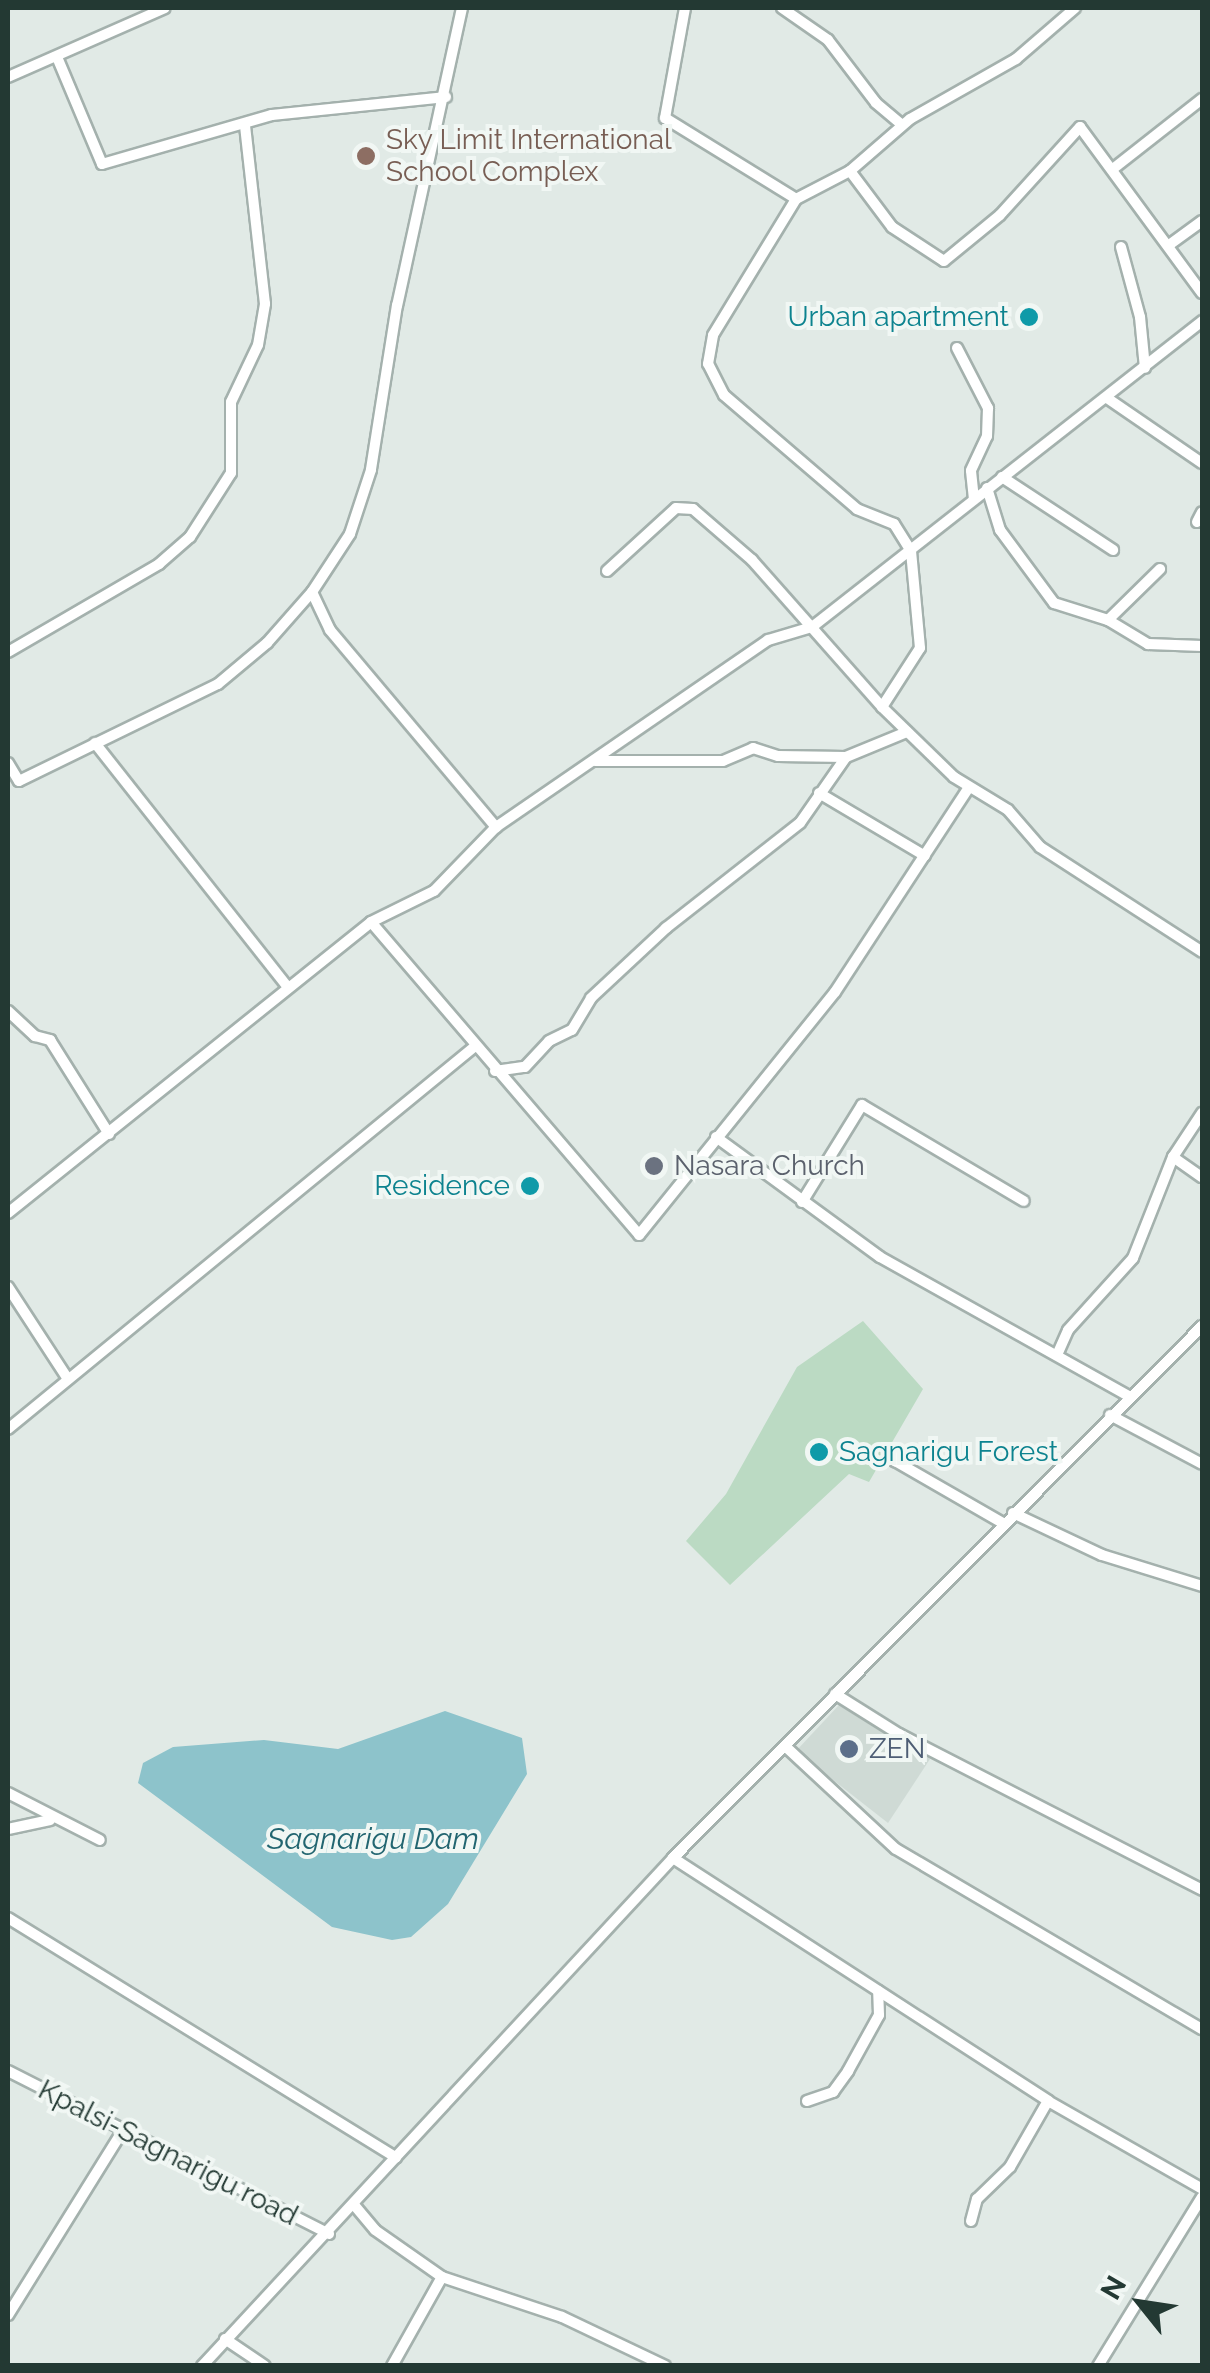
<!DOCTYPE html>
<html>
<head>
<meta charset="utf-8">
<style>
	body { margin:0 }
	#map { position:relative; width:1210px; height:2373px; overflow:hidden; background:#e1eae6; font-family:Raleway,sans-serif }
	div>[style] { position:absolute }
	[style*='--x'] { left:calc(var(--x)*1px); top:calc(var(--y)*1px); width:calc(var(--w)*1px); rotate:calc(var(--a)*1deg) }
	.built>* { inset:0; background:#cfdad5 }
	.green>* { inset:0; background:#bbdac3 }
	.water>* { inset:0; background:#8dc3cb }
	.roads { filter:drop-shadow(2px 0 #a4b1ad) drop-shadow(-2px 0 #a4b1ad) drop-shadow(0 2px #a4b1ad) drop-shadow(0 -2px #a4b1ad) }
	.minor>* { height:10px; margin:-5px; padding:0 5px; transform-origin:5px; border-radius:5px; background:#fff }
	.dots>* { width:28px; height:28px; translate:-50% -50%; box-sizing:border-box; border:5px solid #f1f7f4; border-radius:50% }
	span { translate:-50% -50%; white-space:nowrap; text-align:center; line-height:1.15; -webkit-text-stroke:8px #f1f7f4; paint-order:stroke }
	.education-label { font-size:28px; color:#785e54 }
	.left { translate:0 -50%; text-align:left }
	.culture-label { font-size:28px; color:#0d838f }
	.right { translate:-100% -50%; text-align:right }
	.worship-label { font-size:28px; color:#5b616d }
	.service-label { font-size:28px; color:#4e5e75 }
	.street-label { font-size:28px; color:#233933 }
	.water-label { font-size:30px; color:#226570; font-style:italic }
	.frame { position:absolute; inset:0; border:10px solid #233933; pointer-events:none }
	.north { position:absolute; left:1090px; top:2253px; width:100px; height:100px; -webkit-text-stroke:8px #f1f7f4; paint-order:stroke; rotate:300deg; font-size:28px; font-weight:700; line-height:40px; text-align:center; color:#233933 }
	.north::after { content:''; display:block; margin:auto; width:35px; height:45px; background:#233933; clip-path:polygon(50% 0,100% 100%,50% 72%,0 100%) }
</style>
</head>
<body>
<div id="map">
	<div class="built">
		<div style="clip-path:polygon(839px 1705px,930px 1759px,888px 1823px,796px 1751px)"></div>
	</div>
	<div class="green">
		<div style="clip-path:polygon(863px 1321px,923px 1389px,869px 1482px,849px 1474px,730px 1585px,686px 1541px,726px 1494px,797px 1367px)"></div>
	</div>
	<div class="water">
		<div style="clip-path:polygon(445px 1711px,522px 1738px,527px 1774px,448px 1904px,411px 1937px,392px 1940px,332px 1927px,138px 1783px,143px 1763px,173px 1747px,264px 1740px,338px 1749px)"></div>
	</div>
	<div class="roads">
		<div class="minor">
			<div style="--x:462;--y:8;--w:304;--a:102.3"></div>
			<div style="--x:397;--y:305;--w:167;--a:99"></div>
			<div style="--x:371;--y:470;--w:67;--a:108.2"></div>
			<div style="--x:350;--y:534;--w:69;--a:123.2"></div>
			<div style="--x:312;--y:592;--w:42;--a:64.7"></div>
			<div style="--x:330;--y:630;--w:258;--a:49.9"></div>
			<div style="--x:685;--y:8;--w:112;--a:100.3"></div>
			<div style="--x:665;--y:118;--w:154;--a:31.7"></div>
			<div style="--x:782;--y:8;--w:56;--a:34.8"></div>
			<div style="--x:828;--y:40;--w:79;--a:52.7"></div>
			<div style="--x:876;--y:103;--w:33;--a:40"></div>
			<div style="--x:57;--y:57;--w:116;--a:67.2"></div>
			<div style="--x:102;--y:164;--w:177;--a:-16.1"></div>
			<div style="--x:272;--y:115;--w:175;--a:-5.9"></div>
			<div style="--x:8;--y:77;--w:171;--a:-23.7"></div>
			<div style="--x:1114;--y:168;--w:112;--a:-38.1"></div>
			<div style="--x:850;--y:171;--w:70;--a:53.1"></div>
			<div style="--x:892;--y:227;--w:62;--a:33.2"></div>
			<div style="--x:944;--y:261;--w:72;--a:-39.4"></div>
			<div style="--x:1000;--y:215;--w:119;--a:-47.7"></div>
			<div style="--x:1080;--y:127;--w:206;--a:53.7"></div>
			<div style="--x:1169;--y:245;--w:41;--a:-36"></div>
			<div style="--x:1121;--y:247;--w:73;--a:74.8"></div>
			<div style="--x:1140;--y:317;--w:51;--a:84.4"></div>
			<div style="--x:957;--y:348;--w:68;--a:62.7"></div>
			<div style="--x:988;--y:408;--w:28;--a:92"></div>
			<div style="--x:987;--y:436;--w:38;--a:115"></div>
			<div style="--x:971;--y:471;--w:28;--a:84"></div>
			<div style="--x:1107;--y:398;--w:115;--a:34.4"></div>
			<div style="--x:1002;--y:477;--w:133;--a:33.3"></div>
			<div style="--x:987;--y:488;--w:44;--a:72.8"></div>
			<div style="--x:1000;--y:530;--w:91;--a:53.5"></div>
			<div style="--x:1054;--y:603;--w:57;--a:17.5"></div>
			<div style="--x:1108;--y:620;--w:47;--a:31"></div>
			<div style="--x:1148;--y:644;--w:54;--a:2.1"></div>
			<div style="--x:1197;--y:522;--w:11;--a:-63"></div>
			<div style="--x:607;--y:571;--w:93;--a:-42.4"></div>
			<div style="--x:676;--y:508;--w:17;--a:3"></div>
			<div style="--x:693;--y:509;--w:78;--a:40.8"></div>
			<div style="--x:752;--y:560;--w:196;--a:48.5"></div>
			<div style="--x:882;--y:707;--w:100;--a:44.2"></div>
			<div style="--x:954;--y:777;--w:63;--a:31.4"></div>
			<div style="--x:1008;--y:810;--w:49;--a:49.1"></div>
			<div style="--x:1040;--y:847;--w:193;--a:32.9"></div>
			<div style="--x:1108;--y:620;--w:73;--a:-44.4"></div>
			<div style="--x:8;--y:652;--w:175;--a:-30.2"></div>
			<div style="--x:159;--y:564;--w:41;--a:-41.1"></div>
			<div style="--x:190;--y:537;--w:76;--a:-57.4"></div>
			<div style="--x:231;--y:473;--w:71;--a:-90"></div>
			<div style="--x:231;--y:402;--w:63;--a:-64.7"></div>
			<div style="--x:258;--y:345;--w:42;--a:-80.3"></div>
			<div style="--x:265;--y:304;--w:178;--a:-96.4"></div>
			<div style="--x:882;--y:707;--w:70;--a:-57.2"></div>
			<div style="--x:920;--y:648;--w:97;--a:-95.3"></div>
			<div style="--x:911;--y:551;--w:32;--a:-122"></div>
			<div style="--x:894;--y:524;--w:40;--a:-158"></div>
			<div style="--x:857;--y:509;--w:175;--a:-139.4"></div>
			<div style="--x:724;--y:395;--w:35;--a:-117"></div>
			<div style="--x:708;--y:364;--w:29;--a:-80"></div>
			<div style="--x:713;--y:335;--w:159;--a:-58.6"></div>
			<div style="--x:796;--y:199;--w:61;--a:-27.4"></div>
			<div style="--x:850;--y:171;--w:79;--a:-40.9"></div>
			<div style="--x:910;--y:119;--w:122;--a:-29.5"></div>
			<div style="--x:1016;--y:59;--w:78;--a:-40.8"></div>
			<div style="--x:95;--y:743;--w:311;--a:51.7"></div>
			<div style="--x:595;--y:761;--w:128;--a:0"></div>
			<div style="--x:723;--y:761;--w:33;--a:-23"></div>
			<div style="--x:753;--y:748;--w:26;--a:18"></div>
			<div style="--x:778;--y:756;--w:68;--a:0.8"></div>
			<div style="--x:8;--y:763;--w:21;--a:59"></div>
			<div style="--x:19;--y:781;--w:221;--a:-26"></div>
			<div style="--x:218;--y:684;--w:64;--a:-39.9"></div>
			<div style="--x:267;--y:643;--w:68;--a:-48.6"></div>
			<div style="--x:819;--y:793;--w:123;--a:30.7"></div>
			<div style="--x:371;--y:922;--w:412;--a:49.4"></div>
			<div style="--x:639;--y:1235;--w:312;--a:-51.1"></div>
			<div style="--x:835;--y:992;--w:243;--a:-56.8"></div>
			<div style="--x:8;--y:1011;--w:37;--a:43"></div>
			<div style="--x:35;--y:1036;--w:16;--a:15"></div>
			<div style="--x:50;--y:1040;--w:111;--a:57.9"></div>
			<div style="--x:495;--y:1071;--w:30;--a:-8"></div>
			<div style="--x:525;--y:1067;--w:35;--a:-47"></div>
			<div style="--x:549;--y:1041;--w:25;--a:-26"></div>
			<div style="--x:572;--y:1030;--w:37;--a:-59"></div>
			<div style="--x:591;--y:998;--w:103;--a:-43"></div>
			<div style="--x:666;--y:928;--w:170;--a:-38.1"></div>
			<div style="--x:800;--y:823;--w:80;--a:-55.1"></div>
			<div style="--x:846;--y:757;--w:66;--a:-22.3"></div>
			<div style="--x:716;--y:1137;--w:203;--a:36.2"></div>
			<div style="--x:880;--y:1257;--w:285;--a:29.2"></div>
			<div style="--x:1173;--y:1157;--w:35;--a:35"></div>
			<div style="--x:802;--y:1202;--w:114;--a:-58.3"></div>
			<div style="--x:862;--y:1105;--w:188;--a:30.7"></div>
			<div style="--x:8;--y:1213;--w:465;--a:-38.7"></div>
			<div style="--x:371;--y:922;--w:70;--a:-26.2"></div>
			<div style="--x:434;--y:891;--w:89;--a:-45.9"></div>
			<div style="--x:496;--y:827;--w:330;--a:-34.5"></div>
			<div style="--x:768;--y:640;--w:46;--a:-16.5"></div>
			<div style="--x:812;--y:627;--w:496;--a:-38.1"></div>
			<div style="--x:8;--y:1287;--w:110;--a:56.9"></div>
			<div style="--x:1057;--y:1355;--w:27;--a:-66"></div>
			<div style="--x:1068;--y:1330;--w:97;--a:-47.9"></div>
			<div style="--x:1133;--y:1258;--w:109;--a:-68.4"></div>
			<div style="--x:1173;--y:1157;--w:53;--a:-56.6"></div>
			<div style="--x:1110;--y:1415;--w:104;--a:28"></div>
			<div style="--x:8;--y:1429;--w:603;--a:-39.34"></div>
			<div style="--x:891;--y:1449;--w:13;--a:72"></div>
			<div style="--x:895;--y:1461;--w:125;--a:29.9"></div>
			<div style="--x:1013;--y:1513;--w:98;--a:25.3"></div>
			<div style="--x:1102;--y:1555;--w:105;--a:17.2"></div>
			<div style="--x:835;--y:1694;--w:75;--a:32"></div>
			<div style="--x:899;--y:1734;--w:341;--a:27.2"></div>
			<div style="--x:785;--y:1746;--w:151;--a:42.9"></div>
			<div style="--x:896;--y:1849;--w:355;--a:30.5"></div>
			<div style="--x:8;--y:1793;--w:103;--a:27.1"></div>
			<div style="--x:8;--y:1829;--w:43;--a:-12.1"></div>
			<div style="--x:673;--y:1858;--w:447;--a:32.9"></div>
			<div style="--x:1048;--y:2101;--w:177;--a:29.7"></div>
			<div style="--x:8;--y:1918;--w:456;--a:31.7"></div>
			<div style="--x:8;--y:2071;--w:360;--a:26.9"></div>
			<div style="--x:807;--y:2101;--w:28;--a:-19"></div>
			<div style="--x:833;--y:2092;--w:26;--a:-54"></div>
			<div style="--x:848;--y:2071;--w:64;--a:-61"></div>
			<div style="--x:879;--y:2015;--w:24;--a:-92"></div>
			<div style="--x:355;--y:2206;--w:31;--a:50"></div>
			<div style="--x:375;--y:2230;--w:82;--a:35"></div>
			<div style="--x:442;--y:2277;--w:126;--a:18.4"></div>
			<div style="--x:562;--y:2317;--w:114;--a:25.4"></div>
			<div style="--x:971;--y:2221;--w:23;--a:-75"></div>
			<div style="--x:977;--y:2199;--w:46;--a:-44.1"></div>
			<div style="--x:1010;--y:2167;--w:76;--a:-60.1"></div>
			<div style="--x:8;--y:2315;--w:218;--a:-58.1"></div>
			<div style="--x:225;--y:2339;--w:48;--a:34"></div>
			<div style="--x:202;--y:2366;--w:693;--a:-47.16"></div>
			<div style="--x:673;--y:1858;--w:750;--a:-45.16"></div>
			<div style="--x:392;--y:2366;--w:102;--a:-60.7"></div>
			<div style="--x:1098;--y:2366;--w:198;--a:-58.4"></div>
		</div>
	</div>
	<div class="dots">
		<div style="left:366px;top:156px;background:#8d6e63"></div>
		<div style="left:1029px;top:317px;background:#0f9aa8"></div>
		<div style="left:654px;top:1166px;background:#6b7280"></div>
		<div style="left:530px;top:1186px;background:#0f9aa8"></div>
		<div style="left:819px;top:1452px;background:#0f9aa8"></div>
		<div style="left:849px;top:1749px;background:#5c6f8a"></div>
	</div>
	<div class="education-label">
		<span class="left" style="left:386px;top:156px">Sky Limit International<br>School Complex</span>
	</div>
	<div class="culture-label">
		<span class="right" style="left:1009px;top:317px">Urban apartment</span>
		<span class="right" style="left:510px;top:1186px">Residence</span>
		<span class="left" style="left:839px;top:1452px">Sagnarigu Forest</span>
	</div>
	<div class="worship-label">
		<span class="left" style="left:674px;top:1166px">Nasara Church</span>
	</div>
	<div class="service-label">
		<span class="left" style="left:869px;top:1749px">ZEN</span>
	</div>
	<div class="street-label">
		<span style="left:168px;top:2153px;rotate:27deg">Kpalsi-Sagnarigu road</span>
	</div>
	<div class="water-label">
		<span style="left:373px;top:1839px">Sagnarigu Dam</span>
	</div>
	<div class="frame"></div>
	<div class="north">N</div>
</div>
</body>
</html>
